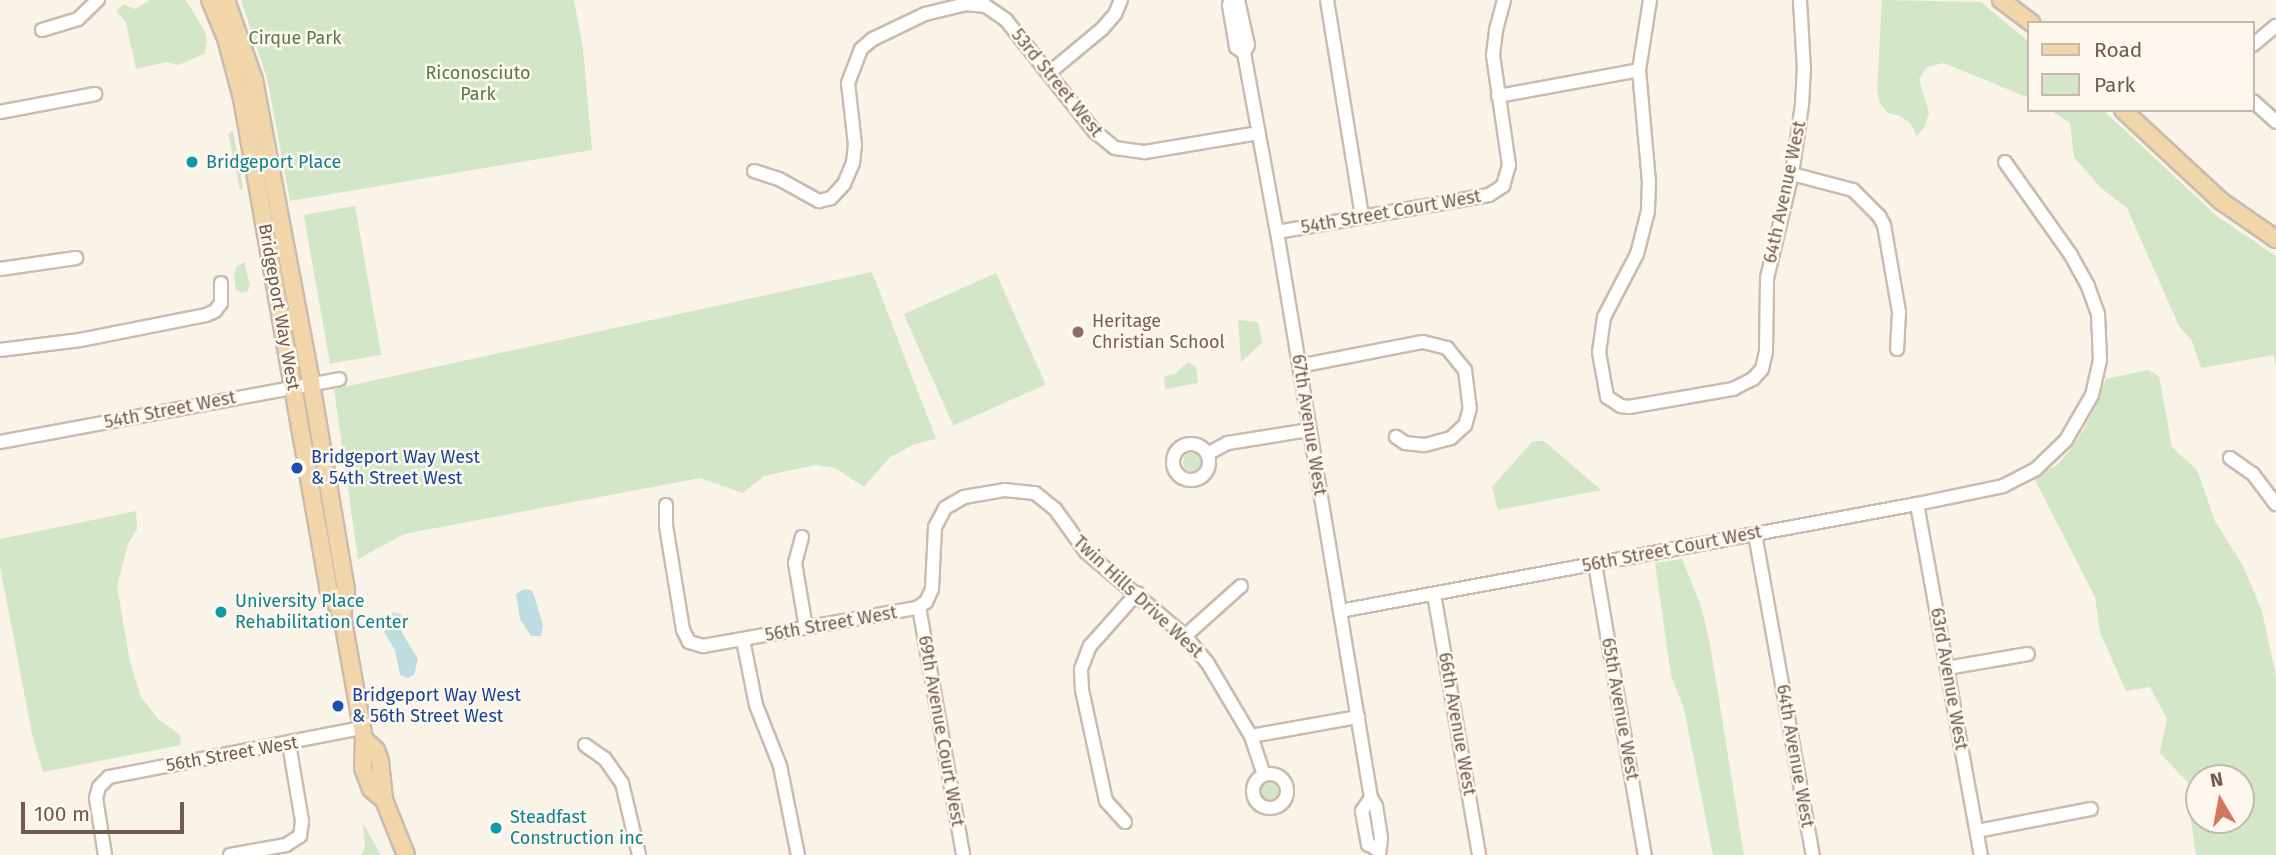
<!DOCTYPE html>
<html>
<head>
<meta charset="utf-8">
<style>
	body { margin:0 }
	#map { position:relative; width:2276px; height:855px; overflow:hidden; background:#faf3e8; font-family:"Fira Sans",sans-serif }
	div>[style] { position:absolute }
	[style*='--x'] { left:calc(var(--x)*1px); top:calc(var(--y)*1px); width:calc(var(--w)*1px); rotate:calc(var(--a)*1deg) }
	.green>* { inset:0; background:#d4e6c8; transform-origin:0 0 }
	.round { border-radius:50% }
	.water>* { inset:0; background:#bfdce1 }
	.roads { filter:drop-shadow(2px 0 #cbbbaf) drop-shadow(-2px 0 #cbbbaf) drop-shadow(0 2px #cbbbaf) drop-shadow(0 -2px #cbbbaf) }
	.minor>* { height:12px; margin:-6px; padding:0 6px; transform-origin:6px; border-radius:6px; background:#fff }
	.minor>.ring { margin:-6px; padding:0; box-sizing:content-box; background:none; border:12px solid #fff; border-radius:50% }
	.major>* { height:16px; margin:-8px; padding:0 8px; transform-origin:8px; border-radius:8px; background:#f0d6a9 }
	.dots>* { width:19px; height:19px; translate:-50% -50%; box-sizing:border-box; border:4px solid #fdf7ee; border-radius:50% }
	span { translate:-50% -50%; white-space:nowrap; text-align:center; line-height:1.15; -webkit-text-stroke:5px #fdf7ee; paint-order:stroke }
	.park-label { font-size:18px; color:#597a4c }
	.street-label { font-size:18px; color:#715b4f }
	.culture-label { font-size:18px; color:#0d838f }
	.left { translate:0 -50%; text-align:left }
	.education-label { font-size:18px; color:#785e54 }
	.transit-label { font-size:18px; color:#164399 }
	.legend { position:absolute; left:2027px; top:21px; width:228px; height:91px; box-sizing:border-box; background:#fdf7ee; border:2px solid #c5b9ae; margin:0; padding:9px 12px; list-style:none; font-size:21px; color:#715b4f }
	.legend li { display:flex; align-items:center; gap:14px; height:35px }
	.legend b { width:35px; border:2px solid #c5b9ae }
	.north { position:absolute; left:2185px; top:764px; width:70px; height:70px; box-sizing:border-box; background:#fdf7ee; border:2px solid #c5b9ae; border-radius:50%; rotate:350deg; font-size:19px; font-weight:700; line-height:28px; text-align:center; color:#715b4f }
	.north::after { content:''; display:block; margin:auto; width:24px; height:32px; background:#d5775c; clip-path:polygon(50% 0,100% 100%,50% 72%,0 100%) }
	.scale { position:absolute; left:21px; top:802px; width:163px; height:32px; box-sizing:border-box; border:4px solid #715b4f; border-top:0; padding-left:9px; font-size:21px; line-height:24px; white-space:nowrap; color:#715b4f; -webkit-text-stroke:5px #fdf7ee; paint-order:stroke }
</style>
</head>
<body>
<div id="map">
	<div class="green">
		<div style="clip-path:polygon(150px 0,186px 0,205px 32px,207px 43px,204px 54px,178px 65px,167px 62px,136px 69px,126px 22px,116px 11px,124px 4px,135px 9px)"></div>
		<div style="clip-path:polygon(241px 0,574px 0,583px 49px,592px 150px,290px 201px,267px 78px)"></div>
		<div style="clip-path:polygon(1882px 0,1981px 2px,2029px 42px,2029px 98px,1944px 63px,1927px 67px,1919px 79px,1929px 113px,1925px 126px,1917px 136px,1910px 123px,1900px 116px,1888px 113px,1880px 104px,1877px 91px)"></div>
		<div style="clip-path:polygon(2050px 110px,2103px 110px,2218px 217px,2276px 256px,2276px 367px,2274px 355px,2201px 368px,2192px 341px,2179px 326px,2127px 208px,2101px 188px,2074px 157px,2070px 123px)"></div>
		<div style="clip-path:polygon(233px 130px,243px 188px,240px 190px,228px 134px)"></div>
		<div style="left:355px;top:206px;width:151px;height:52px;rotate:80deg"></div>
		<div style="clip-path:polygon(244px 262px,250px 285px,248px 291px,242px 293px,236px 290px,234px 276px,236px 267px)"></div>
		<div style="clip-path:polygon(872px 272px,936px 439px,915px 444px,890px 457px,864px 487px,835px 468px,815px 465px,764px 476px,743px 493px,700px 478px,404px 534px,358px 559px,334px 389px)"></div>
		<div style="left:996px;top:273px;width:122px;height:101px;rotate:66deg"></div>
		<div style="clip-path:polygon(1238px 320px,1258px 322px,1262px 343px,1241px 362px)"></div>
		<div style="clip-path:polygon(1188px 362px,1196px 367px,1198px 383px,1165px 389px,1164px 377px,1176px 373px)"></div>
		<div style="clip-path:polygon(evenodd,2148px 370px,2159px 376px,2172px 447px,2197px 470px,2215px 521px,2243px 566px,2262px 611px,2276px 676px,2276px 855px,2196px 855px,2191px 822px,2193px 788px,2160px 753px,2167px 719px,2150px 687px,2126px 691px,2100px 632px,2095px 597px,2034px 478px,2057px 465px,2071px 449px,2085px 427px,2106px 379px,2148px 370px,2199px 778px,2241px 778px,2241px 820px,2199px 820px,2199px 778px)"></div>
		<div style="clip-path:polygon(1533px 441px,1544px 441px,1601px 490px,1498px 510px,1492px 487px)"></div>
		<div class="round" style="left:1183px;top:452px;width:20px;height:20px"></div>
		<div style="clip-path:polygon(136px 511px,137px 529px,128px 544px,117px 586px,130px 662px,141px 697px,157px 718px,180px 735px,181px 745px,43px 772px,32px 734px,0 566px,0 539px)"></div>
		<div style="clip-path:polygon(1682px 559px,1701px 606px,1710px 644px,1744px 855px,1713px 855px,1684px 709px,1671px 675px,1655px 563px)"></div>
		<div class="round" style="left:1259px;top:779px;width:22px;height:22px"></div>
		<div style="clip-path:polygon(363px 823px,381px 855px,361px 855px,365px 847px)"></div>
	</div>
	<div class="water">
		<div style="clip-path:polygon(524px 589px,531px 590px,534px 595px,543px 625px,541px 636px,531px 636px,520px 619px,516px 594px)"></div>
		<div style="clip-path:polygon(393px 612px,403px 615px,402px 633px,418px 659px,414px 675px,407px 678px,400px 675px,395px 650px,384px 632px,387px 621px)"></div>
	</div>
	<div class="roads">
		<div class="minor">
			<div style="--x:1231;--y:0;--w:5;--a:112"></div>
			<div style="--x:1229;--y:5;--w:43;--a:80.5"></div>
			<div style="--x:1236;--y:47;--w:10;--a:37"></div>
			<div style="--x:1244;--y:53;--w:182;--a:79.6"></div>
			<div style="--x:1277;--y:232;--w:574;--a:80.57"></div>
			<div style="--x:1371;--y:798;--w:9;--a:58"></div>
			<div style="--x:1376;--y:806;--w:33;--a:81"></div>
			<div style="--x:1381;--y:839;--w:16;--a:97"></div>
			<div style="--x:1238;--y:0;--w:46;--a:77.5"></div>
			<div style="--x:1248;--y:45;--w:9;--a:117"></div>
			<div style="--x:1327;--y:0;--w:219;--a:80.8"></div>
			<div style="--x:1650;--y:0;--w:71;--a:98.9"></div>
			<div style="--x:1639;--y:70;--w:111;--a:84.9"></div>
			<div style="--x:1649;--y:181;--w:30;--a:92"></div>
			<div style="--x:1648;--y:211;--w:44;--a:104.3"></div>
			<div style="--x:1637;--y:254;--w:71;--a:117.6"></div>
			<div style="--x:1604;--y:317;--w:35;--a:98"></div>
			<div style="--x:1599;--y:352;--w:46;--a:79.9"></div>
			<div style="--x:1607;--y:397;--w:17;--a:33"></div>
			<div style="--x:1621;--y:406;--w:8;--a:7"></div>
			<div style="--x:1629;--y:407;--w:106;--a:-9.8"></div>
			<div style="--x:1733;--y:389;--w:22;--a:-27"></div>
			<div style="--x:1753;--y:379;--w:13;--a:-48"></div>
			<div style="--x:1762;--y:369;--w:17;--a:-77"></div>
			<div style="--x:1766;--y:352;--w:74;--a:-89.2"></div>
			<div style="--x:1767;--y:278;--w:107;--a:-76.5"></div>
			<div style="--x:1792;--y:174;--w:70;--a:-81.8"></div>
			<div style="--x:1802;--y:105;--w:35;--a:-87"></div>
			<div style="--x:1804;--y:70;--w:70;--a:-93.3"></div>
			<div style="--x:42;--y:30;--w:38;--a:-17"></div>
			<div style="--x:78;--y:19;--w:28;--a:-44"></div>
			<div style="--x:2253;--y:45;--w:30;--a:-40"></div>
			<div style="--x:1049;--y:73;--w:69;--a:-39.7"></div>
			<div style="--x:1102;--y:29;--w:20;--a:-49"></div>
			<div style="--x:1115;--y:14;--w:15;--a:-67"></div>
			<div style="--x:1498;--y:96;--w:143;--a:-10.4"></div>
			<div style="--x:2253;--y:101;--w:31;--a:42"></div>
			<div style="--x:0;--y:112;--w:97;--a:-10.7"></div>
			<div style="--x:754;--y:171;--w:26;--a:18"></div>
			<div style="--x:779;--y:179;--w:46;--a:28.8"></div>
			<div style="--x:819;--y:201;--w:12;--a:-14"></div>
			<div style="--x:831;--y:198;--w:19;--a:-47"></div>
			<div style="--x:844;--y:184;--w:23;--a:-67"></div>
			<div style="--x:853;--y:163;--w:18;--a:-84"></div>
			<div style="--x:855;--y:145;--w:62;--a:-96.4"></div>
			<div style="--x:848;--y:83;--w:36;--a:-69"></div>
			<div style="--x:861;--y:49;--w:16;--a:-40"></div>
			<div style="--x:873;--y:39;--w:58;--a:-25.7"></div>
			<div style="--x:925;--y:14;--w:42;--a:-13.7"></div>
			<div style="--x:966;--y:4;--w:20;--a:6"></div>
			<div style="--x:986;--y:6;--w:24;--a:35"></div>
			<div style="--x:1006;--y:20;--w:142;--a:51.6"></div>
			<div style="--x:1094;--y:131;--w:27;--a:39"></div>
			<div style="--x:1115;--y:148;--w:30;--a:8"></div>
			<div style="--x:1145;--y:152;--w:115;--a:-9.5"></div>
			<div style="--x:1792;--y:174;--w:63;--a:14.7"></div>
			<div style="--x:1853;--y:190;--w:37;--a:45"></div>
			<div style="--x:1879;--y:216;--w:10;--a:61"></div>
			<div style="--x:1884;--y:225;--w:88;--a:80.2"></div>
			<div style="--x:1899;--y:312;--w:37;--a:93"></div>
			<div style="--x:1277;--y:232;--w:215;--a:-9.9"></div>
			<div style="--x:1489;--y:195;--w:17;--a:-33"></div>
			<div style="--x:1503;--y:186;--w:22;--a:-74"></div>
			<div style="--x:1509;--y:165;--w:111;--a:-98.3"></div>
			<div style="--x:1493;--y:55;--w:25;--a:-83"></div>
			<div style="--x:1496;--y:30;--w:31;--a:-75"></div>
			<div style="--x:0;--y:269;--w:77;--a:-8.2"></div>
			<div style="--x:0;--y:350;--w:81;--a:-7.1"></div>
			<div style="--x:80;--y:340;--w:128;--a:-11.2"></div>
			<div style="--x:206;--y:315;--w:10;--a:-24"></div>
			<div style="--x:215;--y:311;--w:10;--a:-53"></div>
			<div style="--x:221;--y:303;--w:20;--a:-90"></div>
			<div style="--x:1299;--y:366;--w:126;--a:-11"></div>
			<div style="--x:1423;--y:342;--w:25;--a:14"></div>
			<div style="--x:1447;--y:348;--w:28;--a:51"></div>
			<div style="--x:1465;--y:370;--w:38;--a:83"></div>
			<div style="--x:1470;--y:408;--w:18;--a:106"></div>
			<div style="--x:1465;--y:425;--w:19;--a:137"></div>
			<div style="--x:1451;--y:438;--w:28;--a:165"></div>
			<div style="--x:1424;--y:445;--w:19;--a:-174"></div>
			<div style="--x:1405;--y:443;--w:11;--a:-146"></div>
			<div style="--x:0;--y:442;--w:345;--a:-10.5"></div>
			<div class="ring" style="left:1173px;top:444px;width:24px;height:24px"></div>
			<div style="--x:1207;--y:454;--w:24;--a:-28"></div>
			<div style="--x:1228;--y:443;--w:81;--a:-9.2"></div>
			<div style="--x:2230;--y:458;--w:28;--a:35"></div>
			<div style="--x:2253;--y:474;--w:38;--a:53"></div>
			<div style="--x:1917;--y:504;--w:357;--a:79.7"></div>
			<div style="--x:666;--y:505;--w:21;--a:90"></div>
			<div style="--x:666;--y:526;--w:105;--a:80.7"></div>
			<div style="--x:683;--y:630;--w:13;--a:63"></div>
			<div style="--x:689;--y:642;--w:15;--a:16"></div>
			<div style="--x:703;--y:646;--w:217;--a:-10.1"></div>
			<div style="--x:917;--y:608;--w:11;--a:-34"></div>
			<div style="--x:926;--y:602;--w:14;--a:-65"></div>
			<div style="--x:932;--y:589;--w:62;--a:-87.2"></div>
			<div style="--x:935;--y:527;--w:21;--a:-62"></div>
			<div style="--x:945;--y:508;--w:22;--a:-30"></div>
			<div style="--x:964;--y:497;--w:42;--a:-9.7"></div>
			<div style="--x:1005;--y:490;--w:30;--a:6"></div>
			<div style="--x:1035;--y:493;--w:26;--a:39"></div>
			<div style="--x:1055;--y:509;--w:53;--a:54.2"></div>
			<div style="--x:1086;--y:552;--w:130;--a:40.3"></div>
			<div style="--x:1185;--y:636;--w:34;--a:50"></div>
			<div style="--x:1207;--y:662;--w:86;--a:59.3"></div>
			<div style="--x:1251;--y:736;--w:41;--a:71.6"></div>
			<div style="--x:1755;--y:534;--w:326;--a:79.8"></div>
			<div style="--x:802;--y:537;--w:27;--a:105"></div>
			<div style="--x:795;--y:563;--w:66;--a:80.4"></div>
			<div style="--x:1595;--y:564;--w:295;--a:80.3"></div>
			<div style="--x:1434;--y:594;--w:265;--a:80.2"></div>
			<div style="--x:919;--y:607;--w:252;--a:79.9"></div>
			<div style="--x:1340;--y:611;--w:587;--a:-10.51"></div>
			<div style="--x:1917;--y:504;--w:88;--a:-11.8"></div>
			<div style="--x:2003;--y:486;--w:37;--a:-27"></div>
			<div style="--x:2036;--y:469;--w:42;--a:-44"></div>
			<div style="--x:2066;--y:440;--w:52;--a:-60"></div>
			<div style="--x:2092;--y:395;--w:36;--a:-77"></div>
			<div style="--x:2100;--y:360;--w:46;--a:-92.5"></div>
			<div style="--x:2098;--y:314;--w:30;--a:-110"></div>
			<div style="--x:2088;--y:286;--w:35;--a:-119"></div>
			<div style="--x:2071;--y:255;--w:114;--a:-125.4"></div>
			<div style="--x:1185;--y:636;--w:75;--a:-41.8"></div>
			<div style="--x:743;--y:640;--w:66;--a:78.7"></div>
			<div style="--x:756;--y:705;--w:66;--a:68.5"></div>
			<div style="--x:780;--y:766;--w:91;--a:78.6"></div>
			<div style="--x:1947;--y:668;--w:82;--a:-9.8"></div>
			<div style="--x:1251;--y:736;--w:109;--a:-10.1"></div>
			<div style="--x:585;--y:745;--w:24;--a:35"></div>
			<div style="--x:605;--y:759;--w:29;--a:55"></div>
			<div style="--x:622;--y:783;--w:74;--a:76.7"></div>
			<div class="ring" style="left:1253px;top:774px;width:22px;height:22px"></div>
			<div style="--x:1371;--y:798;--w:16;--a:125"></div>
			<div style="--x:1362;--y:811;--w:34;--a:80"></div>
			<div style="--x:1368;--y:844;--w:12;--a:31"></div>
			<div style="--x:1125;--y:822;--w:28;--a:-132"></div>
			<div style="--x:1106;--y:801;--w:114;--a:-102.2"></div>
			<div style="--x:1082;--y:690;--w:21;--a:-93"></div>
			<div style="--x:1081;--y:669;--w:25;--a:-69"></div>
			<div style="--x:1090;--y:646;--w:71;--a:-48.4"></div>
			<div style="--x:1977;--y:831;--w:116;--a:-10.9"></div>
			<div style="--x:105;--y:855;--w:58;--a:-99"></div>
			<div style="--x:96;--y:798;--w:11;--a:-75"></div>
			<div style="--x:99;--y:787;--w:14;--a:-45"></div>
			<div style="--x:109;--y:777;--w:257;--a:-11"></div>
			<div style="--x:230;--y:855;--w:57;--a:-10.1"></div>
			<div style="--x:286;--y:845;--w:17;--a:-33"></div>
			<div style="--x:300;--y:836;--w:15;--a:-82"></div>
			<div style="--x:302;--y:821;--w:78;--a:-99.6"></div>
		</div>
		<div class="major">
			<div style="--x:210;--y:0;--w:41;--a:67.2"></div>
			<div style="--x:226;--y:38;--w:62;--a:75.1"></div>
			<div style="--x:242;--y:98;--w:497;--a:80"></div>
			<div style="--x:328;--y:588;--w:30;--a:63"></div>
			<div style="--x:342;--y:615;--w:126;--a:79.9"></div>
			<div style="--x:364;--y:739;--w:29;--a:92"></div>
			<div style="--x:363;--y:768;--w:22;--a:69"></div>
			<div style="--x:371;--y:789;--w:17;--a:40"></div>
			<div style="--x:226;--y:0;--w:85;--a:70.7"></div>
			<div style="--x:254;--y:80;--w:308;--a:79.3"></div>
			<div style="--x:311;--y:383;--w:211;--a:80.4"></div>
			<div style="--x:346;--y:591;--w:24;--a:99"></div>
			<div style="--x:2001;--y:0;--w:38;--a:37"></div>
			<div style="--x:2123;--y:110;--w:134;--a:42.9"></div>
			<div style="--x:2221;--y:201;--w:67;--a:34.6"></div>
			<div style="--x:364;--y:739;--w:16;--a:43"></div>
			<div style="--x:376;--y:750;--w:12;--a:70"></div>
			<div style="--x:380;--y:761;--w:39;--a:84"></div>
			<div style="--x:384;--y:800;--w:59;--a:68.2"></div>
		</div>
	</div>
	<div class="dots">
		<div style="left:192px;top:162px;background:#0f9aa8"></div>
		<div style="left:1078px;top:332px;background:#8d6e63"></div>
		<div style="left:297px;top:468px;background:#1a4fb4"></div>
		<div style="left:221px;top:612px;background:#0f9aa8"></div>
		<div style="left:338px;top:706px;background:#1a4fb4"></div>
		<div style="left:496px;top:828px;background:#0f9aa8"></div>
	</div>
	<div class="park-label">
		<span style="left:295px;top:38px">Cirque Park</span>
		<span style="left:478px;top:84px">Riconosciuto<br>Park</span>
	</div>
	<div class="street-label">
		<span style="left:1057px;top:83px;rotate:51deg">53rd Street West</span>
		<span style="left:1785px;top:192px;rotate:-78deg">64th Avenue West</span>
		<span style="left:1391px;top:212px;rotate:-10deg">54th Street Court West</span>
		<span style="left:279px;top:307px;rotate:80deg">Bridgeport Way West</span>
		<span style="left:170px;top:410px;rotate:-11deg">54th Street West</span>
		<span style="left:1309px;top:425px;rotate:81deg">67th Avenue West</span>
		<span style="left:1672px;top:549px;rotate:-11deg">56th Street Court West</span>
		<span style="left:1138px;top:597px;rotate:43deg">Twin Hills Drive West</span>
		<span style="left:831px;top:624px;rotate:-10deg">56th Street West</span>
		<span style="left:1949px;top:679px;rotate:80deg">63rd Avenue West</span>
		<span style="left:1620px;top:709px;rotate:80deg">65th Avenue West</span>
		<span style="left:1457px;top:724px;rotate:80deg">66th Avenue West</span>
		<span style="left:941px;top:731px;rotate:80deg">69th Avenue Court West</span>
		<span style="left:232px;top:754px;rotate:-10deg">56th Street West</span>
		<span style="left:1795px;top:756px;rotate:80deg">64th Avenue West</span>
	</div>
	<div class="culture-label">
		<span class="left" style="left:206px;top:162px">Bridgeport Place</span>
		<span class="left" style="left:235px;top:612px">University Place<br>Rehabilitation Center</span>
		<span class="left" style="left:510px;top:828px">Steadfast<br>Construction inc</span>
	</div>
	<div class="education-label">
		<span class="left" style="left:1092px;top:332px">Heritage<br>Christian School</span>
	</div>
	<div class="transit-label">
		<span class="left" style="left:311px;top:468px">Bridgeport Way West<br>&amp; 54th Street West</span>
		<span class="left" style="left:352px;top:706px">Bridgeport Way West<br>&amp; 56th Street West</span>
	</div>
	<ul class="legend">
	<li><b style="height:9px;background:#f0d6a9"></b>Road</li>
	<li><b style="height:19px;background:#d4e6c8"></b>Park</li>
	</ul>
	<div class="north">N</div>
	<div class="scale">100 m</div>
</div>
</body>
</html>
